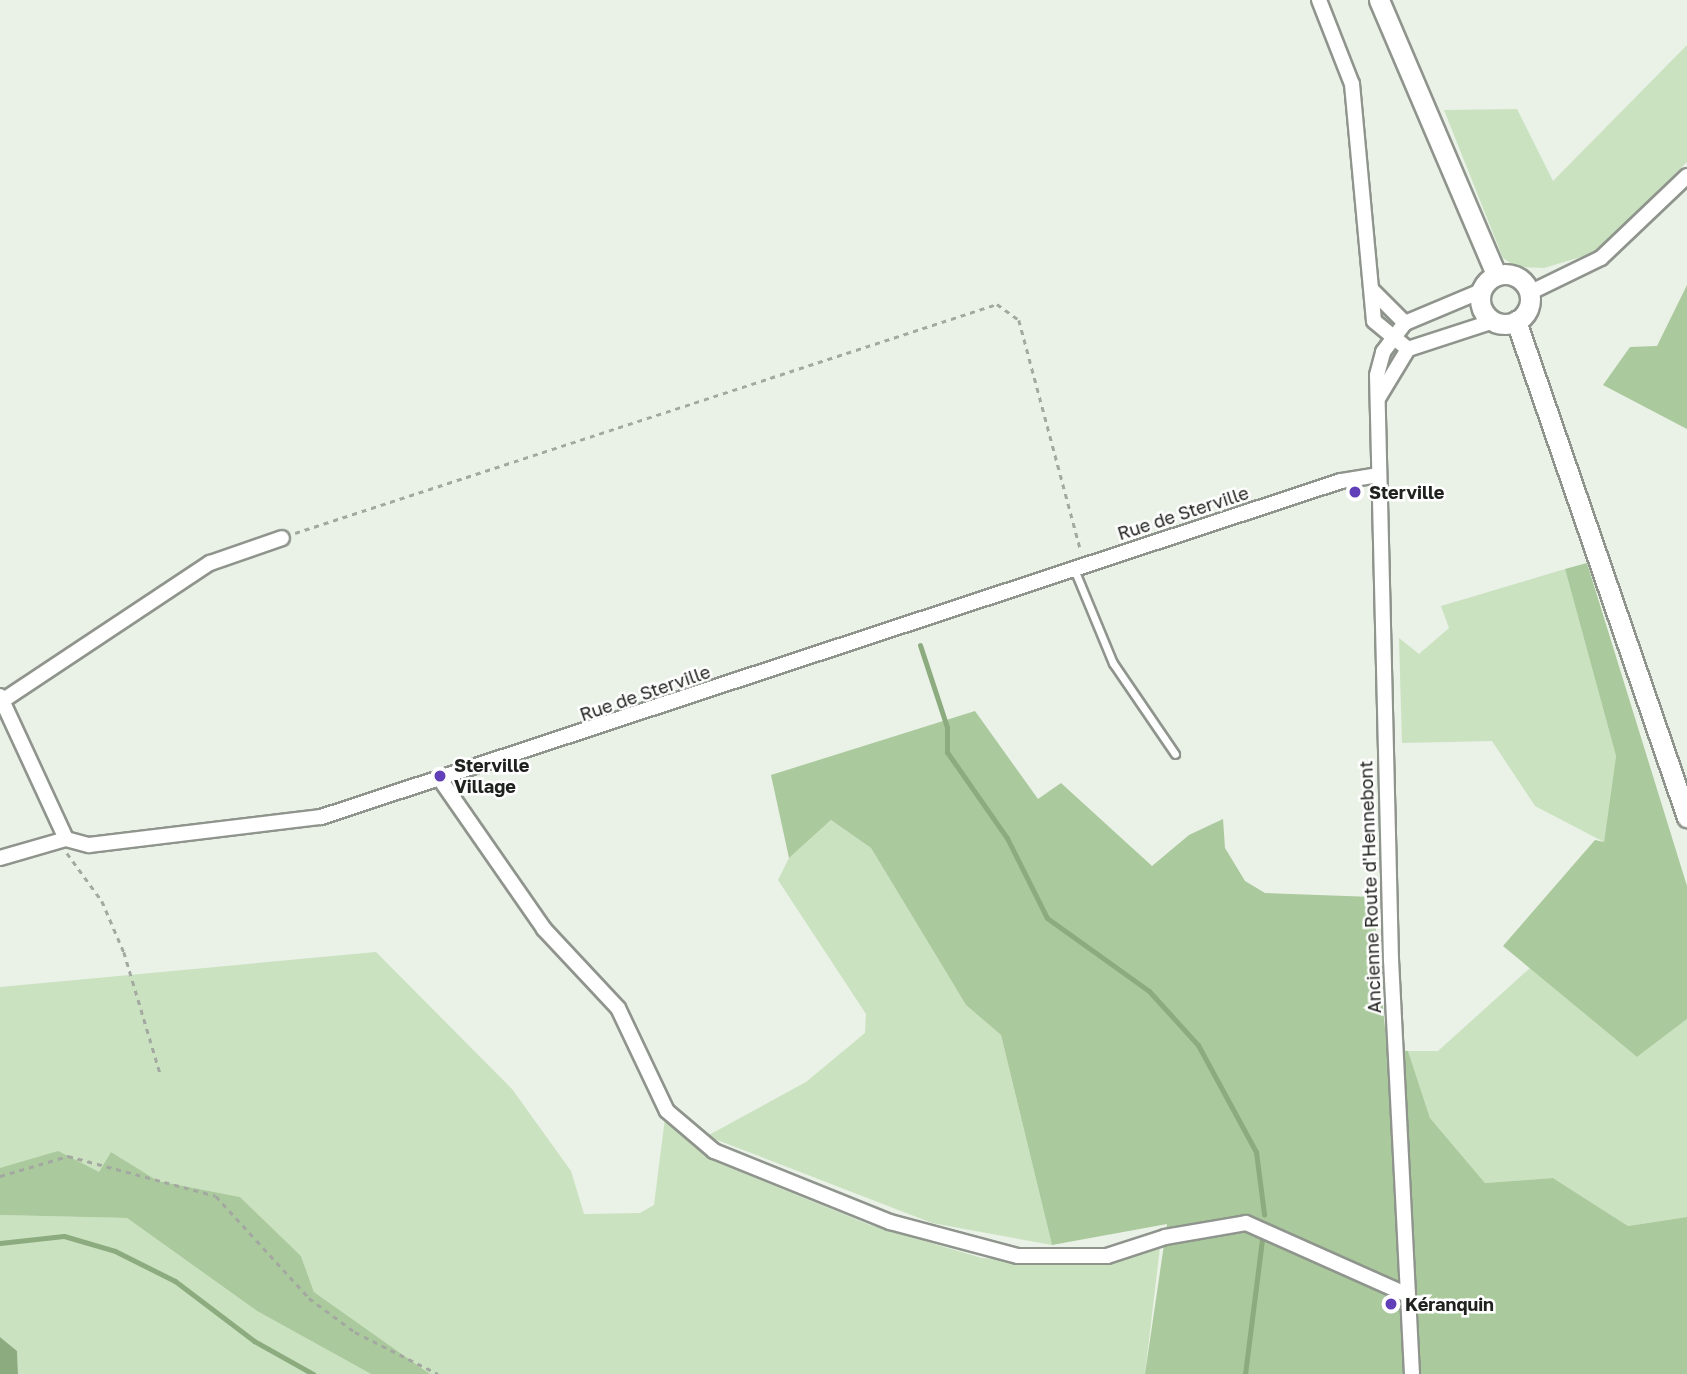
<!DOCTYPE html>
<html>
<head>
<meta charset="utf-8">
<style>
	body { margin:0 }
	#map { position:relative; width:1687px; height:1374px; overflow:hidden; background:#eaf1e7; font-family:"Golos Text",sans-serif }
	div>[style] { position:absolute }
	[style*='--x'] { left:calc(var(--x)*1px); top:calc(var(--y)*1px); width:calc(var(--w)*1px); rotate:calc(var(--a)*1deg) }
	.green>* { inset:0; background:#cae2c0 }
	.forest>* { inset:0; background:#aac99c }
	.water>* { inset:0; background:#8cab7f }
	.stream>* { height:5px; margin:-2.5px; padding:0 2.5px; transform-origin:2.5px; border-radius:2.5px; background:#8cab7f }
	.path>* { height:2.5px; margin-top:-1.25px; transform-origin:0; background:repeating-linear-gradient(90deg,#a3a8a1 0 5px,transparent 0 10px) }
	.roads { filter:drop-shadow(2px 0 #8f958d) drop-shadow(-2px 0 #8f958d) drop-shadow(0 2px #8f958d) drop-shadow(0 -2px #8f958d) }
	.lane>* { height:7px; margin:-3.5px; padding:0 3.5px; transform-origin:3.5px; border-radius:3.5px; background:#fff }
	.street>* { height:14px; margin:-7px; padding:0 7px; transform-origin:7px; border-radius:7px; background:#fff }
	.secondary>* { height:19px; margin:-9.5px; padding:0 9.5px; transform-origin:9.5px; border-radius:9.5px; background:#fff }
	.secondary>.ring { margin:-9.5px; padding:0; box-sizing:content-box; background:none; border:19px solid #fff; border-radius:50% }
	.dots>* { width:19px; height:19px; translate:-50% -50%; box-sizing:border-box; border:4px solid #fff; border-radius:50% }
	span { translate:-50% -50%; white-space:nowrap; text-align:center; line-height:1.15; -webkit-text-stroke:5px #fff; paint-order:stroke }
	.poi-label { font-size:18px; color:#20221f; font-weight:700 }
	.left { translate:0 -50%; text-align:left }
	.street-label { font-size:18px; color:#20221f }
</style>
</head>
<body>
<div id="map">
	<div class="green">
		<div style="clip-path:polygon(1687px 45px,1687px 162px,1597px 252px,1544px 268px,1517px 267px,1503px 258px,1444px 110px,1517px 109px,1553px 181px)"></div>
		<div style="clip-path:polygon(1565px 569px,1616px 756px,1604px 842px,1535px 806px,1492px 741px,1402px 743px,1399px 638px,1419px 654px,1449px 628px,1441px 606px)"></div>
		<div style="clip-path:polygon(831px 820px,871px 848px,966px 1005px,1001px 1035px,1052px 1245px,932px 1223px,707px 1136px,806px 1082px,865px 1033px,866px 1014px,778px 880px,789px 858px)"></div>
		<div style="clip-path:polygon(376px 952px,512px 1089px,571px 1171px,584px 1214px,640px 1213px,654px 1205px,665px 1118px,714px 1161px,870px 1225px,982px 1258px,1105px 1263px,1160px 1247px,1145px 1374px,430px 1374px,314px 1292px,301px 1256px,240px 1197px,158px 1181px,111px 1152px,100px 1172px,0 1168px,0 987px)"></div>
		<div style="clip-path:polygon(1530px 968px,1637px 1057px,1687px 1019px,1687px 1217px,1628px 1226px,1553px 1178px,1485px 1183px,1430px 1118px,1408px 1051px,1438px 1051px)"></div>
		<div style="clip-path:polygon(0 1215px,127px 1218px,257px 1311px,371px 1374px,18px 1374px,17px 1351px,0 1337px)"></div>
	</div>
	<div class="forest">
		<div style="clip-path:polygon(1687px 285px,1687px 429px,1603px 385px,1630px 347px,1657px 346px)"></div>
		<div style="clip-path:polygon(1587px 563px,1687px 886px,1687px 1019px,1637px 1057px,1503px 946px,1595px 840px,1604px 842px,1616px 756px,1565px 569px)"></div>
		<div style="clip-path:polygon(975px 711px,1038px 799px,1061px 783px,1152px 866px,1189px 835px,1223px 819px,1225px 848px,1245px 881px,1265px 893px,1373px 897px,1387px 1050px,1408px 1051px,1430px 1118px,1485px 1183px,1553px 1178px,1628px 1226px,1687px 1217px,1687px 1374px,1145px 1374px,1167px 1224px,1052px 1245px,1001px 1035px,966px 1005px,871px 848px,831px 820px,789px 858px,771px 775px)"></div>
		<div style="clip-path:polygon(58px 1151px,99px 1172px,111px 1152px,158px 1181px,240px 1197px,301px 1256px,314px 1292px,430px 1374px,371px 1374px,257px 1311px,127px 1218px,0 1215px,0 1168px)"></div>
	</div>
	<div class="water">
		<div style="clip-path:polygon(0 1337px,17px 1351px,18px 1374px,0 1374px)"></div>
	</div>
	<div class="stream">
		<div style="--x:920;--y:645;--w:86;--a:71.8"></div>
		<div style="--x:947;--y:727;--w:25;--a:90"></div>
		<div style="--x:947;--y:752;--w:105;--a:55.1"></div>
		<div style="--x:1007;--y:838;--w:89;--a:63.4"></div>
		<div style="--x:1047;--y:918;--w:125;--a:35.6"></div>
		<div style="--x:1149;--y:991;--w:73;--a:47.8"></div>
		<div style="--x:1198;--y:1045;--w:122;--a:61.5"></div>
		<div style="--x:1256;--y:1152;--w:63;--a:82.6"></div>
		<div style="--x:0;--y:1243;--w:64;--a:-6.2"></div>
		<div style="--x:64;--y:1236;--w:53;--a:16.4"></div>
		<div style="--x:115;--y:1251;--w:67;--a:26.6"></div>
		<div style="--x:175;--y:1281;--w:99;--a:37.2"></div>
		<div style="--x:254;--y:1341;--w:68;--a:29.2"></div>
		<div style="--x:1245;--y:1374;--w:143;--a:-82.8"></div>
	</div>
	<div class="path">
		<div style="--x:295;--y:533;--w:738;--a:-18.07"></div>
		<div style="--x:997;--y:304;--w:27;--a:36"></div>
		<div style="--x:1019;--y:320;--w:240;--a:75"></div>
		<div style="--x:67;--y:853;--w:59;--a:53.9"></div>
		<div style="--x:102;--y:901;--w:56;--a:66.7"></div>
		<div style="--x:124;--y:952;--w:129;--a:73.4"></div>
		<div style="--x:0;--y:1176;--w:71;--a:-16.4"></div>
		<div style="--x:68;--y:1156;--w:153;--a:15.1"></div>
		<div style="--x:216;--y:1196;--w:138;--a:47.6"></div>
		<div style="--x:309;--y:1298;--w:57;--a:36.5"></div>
		<div style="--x:355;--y:1332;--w:93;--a:26.8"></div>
	</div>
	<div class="roads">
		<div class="lane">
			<div style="--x:1074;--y:569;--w:102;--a:67.5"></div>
			<div style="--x:1113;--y:663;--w:110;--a:55.7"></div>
		</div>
		<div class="street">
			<div style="--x:1319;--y:0;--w:90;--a:68.6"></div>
			<div style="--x:1352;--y:84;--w:238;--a:84.7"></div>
			<div style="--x:1374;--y:321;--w:44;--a:39.5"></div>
			<div style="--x:1372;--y:290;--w:47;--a:45"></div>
			<div style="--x:1529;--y:293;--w:80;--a:-25.9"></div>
			<div style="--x:1601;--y:258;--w:119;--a:-43.6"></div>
			<div style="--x:1379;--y:397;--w:56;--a:-58.9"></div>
			<div style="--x:1408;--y:349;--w:90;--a:-18"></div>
			<div style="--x:0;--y:696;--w:157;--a:65.2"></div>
			<div style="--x:66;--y:839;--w:24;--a:15"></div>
			<div style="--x:89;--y:845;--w:234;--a:-6.9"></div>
			<div style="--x:321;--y:817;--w:1074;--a:-18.23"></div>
			<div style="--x:1341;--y:481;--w:36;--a:-9"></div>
			<div style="--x:5;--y:699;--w:246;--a:-33.6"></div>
			<div style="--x:210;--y:563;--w:76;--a:-19.1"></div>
			<div style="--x:442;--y:782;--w:179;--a:55.2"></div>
			<div style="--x:544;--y:929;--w:108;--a:46.9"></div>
			<div style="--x:618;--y:1008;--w:114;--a:64.6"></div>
			<div style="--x:667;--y:1111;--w:62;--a:40.4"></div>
			<div style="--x:714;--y:1151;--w:190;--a:22"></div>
			<div style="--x:890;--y:1222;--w:132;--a:14.9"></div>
			<div style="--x:1018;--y:1256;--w:89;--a:0"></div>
			<div style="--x:1107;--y:1256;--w:61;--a:-18.1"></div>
			<div style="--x:1165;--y:1237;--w:82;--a:-9.8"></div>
			<div style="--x:1246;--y:1223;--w:177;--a:24"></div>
			<div style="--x:0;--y:858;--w:69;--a:-16.1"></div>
			<div style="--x:1412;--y:1374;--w:415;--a:-92.9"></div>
			<div style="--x:1391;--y:960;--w:585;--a:-91.37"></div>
			<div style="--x:1377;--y:375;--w:24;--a:-75"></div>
			<div style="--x:1383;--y:352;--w:36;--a:-53"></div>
			<div style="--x:1405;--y:323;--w:82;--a:-22.8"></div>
		</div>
		<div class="secondary">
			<div style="--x:1379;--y:0;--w:298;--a:66.9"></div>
			<div class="ring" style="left:1480px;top:274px;width:31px;height:31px"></div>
			<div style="--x:1516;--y:321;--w:525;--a:70.98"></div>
		</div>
	</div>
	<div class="dots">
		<div style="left:1355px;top:492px;background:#613fb8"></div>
		<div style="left:440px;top:776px;background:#613fb8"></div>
		<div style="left:1391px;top:1304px;background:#613fb8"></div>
	</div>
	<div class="poi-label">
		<span class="left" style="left:1369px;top:492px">Sterville</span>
		<span class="left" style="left:454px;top:776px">Sterville<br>Village</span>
		<span class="left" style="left:1405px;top:1304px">Kéranquin</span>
	</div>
	<div class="street-label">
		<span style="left:1183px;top:513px;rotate:-18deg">Rue de Sterville</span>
		<span style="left:645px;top:693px;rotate:-19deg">Rue de Sterville</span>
		<span style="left:1370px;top:887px;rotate:-92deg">Ancienne Route d'Hennebont</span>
	</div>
</div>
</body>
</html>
